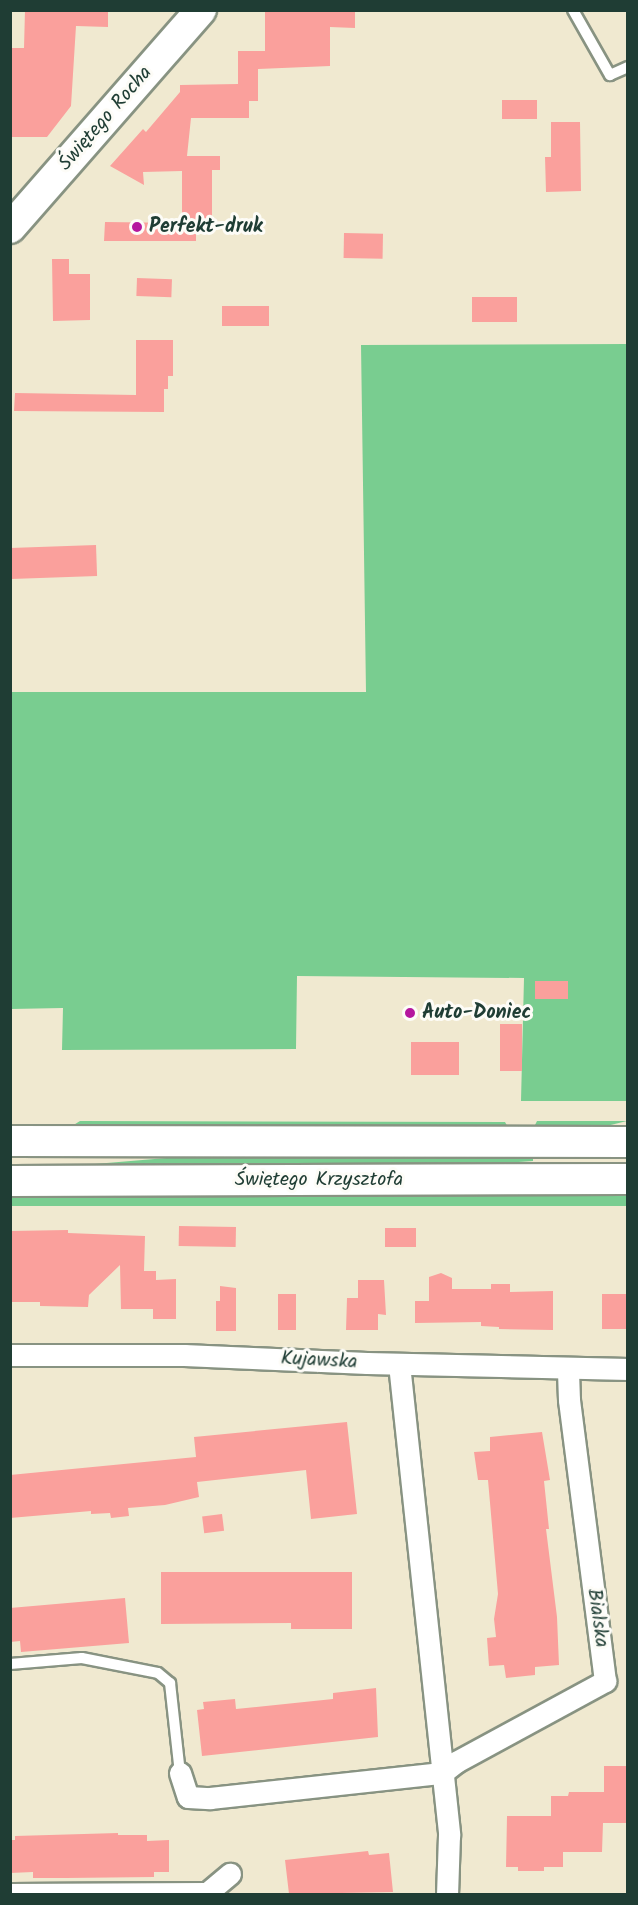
<!DOCTYPE html>
<html>
<head>
<meta charset="utf-8">
<style>
	body { margin:0 }
	#map { position:relative; width:638px; height:1905px; overflow:hidden; background:#f0e9d0; font-family:Kalam,sans-serif }
	div>[style] { position:absolute }
	[style*='--x'] { left:calc(var(--x)*1px); top:calc(var(--y)*1px); width:calc(var(--w)*1px); rotate:calc(var(--a)*1deg) }
	.green>* { inset:0; background:#79cd90; transform-origin:0 0 }
	.building>* { inset:0; background:#faa09c; transform-origin:0 0 }
	.roads { filter:drop-shadow(2px 0 #889382) drop-shadow(-2px 0 #889382) drop-shadow(0 2px #889382) drop-shadow(0 -2px #889382) }
	.lane>* { height:10px; margin:-5px; padding:0 5px; transform-origin:5px; border-radius:5px; background:#fff }
	.street>* { height:21px; margin:-10.5px; padding:0 10.5px; transform-origin:10.5px; border-radius:10.5px; background:#fff }
	.secondary>* { height:30px; margin:-15px; padding:0 15px; transform-origin:15px; border-radius:15px; background:#fff }
	.dots>* { width:16px; height:16px; translate:-50% -50%; box-sizing:border-box; border:3px solid #fdfcf7; border-radius:50% }
	span { translate:-50% -50%; white-space:nowrap; text-align:center; line-height:1.15; -webkit-text-stroke:6px #fdfcf7; paint-order:stroke }
	.street-label { font-size:20px; color:#1f3d34 }
	.poi-label { font-size:20px; color:#1f3d34; font-weight:700 }
	.left { translate:0 -50%; text-align:left }
	.frame { position:absolute; inset:0; border:12px solid #1f3d34; pointer-events:none }
</style>
</head>
<body>
<div id="map">
	<div class="green">
		<div style="clip-path:polygon(627px 344px,627px 1101px,521px 1101px,524px 978px,297px 976px,296px 1049px,62px 1050px,63px 1008px,11px 1009px,10px 692px,366px 692px,361px 345px)"></div>
		<div style="clip-path:polygon(80px 1121px,505px 1122px,510px 1131px,72px 1130px,72px 1126px)"></div>
		<div style="clip-path:polygon(537px 1121px,627px 1121px,594px 1129px,532px 1131px)"></div>
		<div style="clip-path:polygon(202px 1155px,533px 1155px,533px 1161px,458px 1166px,11px 1172px,10px 1164px,83px 1165px)"></div>
		<div style="left:10px;top:1195px;width:617px;height:11px"></div>
	</div>
	<div class="building">
		<div style="clip-path:polygon(25px 10px,108px 10px,108px 27px,76px 26px,71px 106px,47px 137px,10px 137px,10px 48px,24px 48px)"></div>
		<div style="clip-path:polygon(265px 10px,355px 10px,355px 28px,330px 27px,330px 66px,258px 69px,258px 101px,249px 101px,249px 118px,191px 118px,187px 156px,220px 156px,220px 170px,212px 170px,212px 223px,196px 223px,196px 241px,104px 241px,105px 222px,182px 223px,182px 171px,143px 172px,144px 185px,110px 166px,143px 129px,146px 132px,180px 92px,180px 85px,238px 84px,238px 51px,265px 51px)"></div>
		<div style="left:502px;top:100px;width:35px;height:19px"></div>
		<div style="clip-path:polygon(551px 122px,580px 122px,581px 191px,546px 192px,545px 157px,551px 157px)"></div>
		<div style="left:344px;top:233px;width:39px;height:25px;rotate:1deg"></div>
		<div style="clip-path:polygon(52px 259px,69px 259px,69px 274px,90px 274px,90px 320px,53px 321px)"></div>
		<div style="left:137px;top:278px;width:35px;height:18px;rotate:2deg"></div>
		<div style="left:472px;top:297px;width:45px;height:25px"></div>
		<div style="left:222px;top:306px;width:47px;height:20px"></div>
		<div style="clip-path:polygon(136px 340px,173px 340px,173px 376px,168px 376px,168px 389px,164px 389px,164px 412px,14px 411px,15px 393px,136px 395px)"></div>
		<div style="left:96px;top:545px;width:31px;height:86px;rotate:88deg"></div>
		<div style="left:535px;top:981px;width:33px;height:18px"></div>
		<div style="left:500px;top:1024px;width:22px;height:47px"></div>
		<div style="left:411px;top:1042px;width:48px;height:33px"></div>
		<div style="left:179px;top:1226px;width:57px;height:20px;rotate:1deg"></div>
		<div style="left:385px;top:1228px;width:31px;height:19px"></div>
		<div style="clip-path:polygon(68px 1230px,68px 1233px,145px 1236px,144px 1271px,156px 1271px,156px 1280px,176px 1279px,176px 1319px,153px 1319px,153px 1309px,121px 1309px,120px 1265px,89px 1295px,88px 1307px,40px 1306px,40px 1302px,10px 1302px,10px 1231px)"></div>
		<div style="clip-path:polygon(441px 1273px,452px 1278px,452px 1289px,491px 1289px,491px 1284px,510px 1284px,510px 1292px,553px 1291px,553px 1330px,499px 1329px,499px 1327px,481px 1326px,481px 1322px,415px 1323px,415px 1301px,429px 1301px,429px 1277px)"></div>
		<div style="clip-path:polygon(358px 1280px,384px 1280px,386px 1315px,378px 1314px,378px 1330px,346px 1330px,347px 1298px,358px 1298px)"></div>
		<div style="clip-path:polygon(220px 1286px,236px 1288px,236px 1331px,216px 1331px,216px 1301px,220px 1301px)"></div>
		<div style="left:278px;top:1294px;width:18px;height:36px"></div>
		<div style="left:602px;top:1294px;width:25px;height:35px"></div>
		<div style="clip-path:polygon(347px 1422px,357px 1514px,311px 1519px,306px 1470px,197px 1482px,199px 1497px,165px 1505px,128px 1508px,129px 1516px,111px 1518px,110px 1513px,91px 1514px,91px 1511px,10px 1518px,10px 1475px,196px 1457px,194px 1437px)"></div>
		<div style="clip-path:polygon(542px 1432px,550px 1480px,544px 1481px,549px 1529px,546px 1529px,557px 1617px,559px 1665px,535px 1667px,535px 1675px,506px 1678px,504px 1665px,489px 1666px,487px 1638px,496px 1637px,494px 1619px,498px 1594px,488px 1480px,478px 1480px,474px 1452px,490px 1451px,490px 1437px)"></div>
		<div style="left:222px;top:1514px;width:17px;height:20px;rotate:83deg"></div>
		<div style="clip-path:polygon(161px 1572px,352px 1572px,352px 1629px,291px 1629px,291px 1623px,161px 1624px)"></div>
		<div style="clip-path:polygon(125px 1598px,129px 1643px,21px 1652px,20px 1641px,10px 1642px,10px 1608px)"></div>
		<div style="clip-path:polygon(376px 1688px,378px 1737px,202px 1756px,197px 1710px,204px 1709px,203px 1702px,235px 1699px,236px 1709px,333px 1699px,333px 1693px)"></div>
		<div style="clip-path:polygon(604px 1766px,627px 1766px,627px 1823px,603px 1823px,602px 1852px,563px 1852px,563px 1867px,544px 1867px,544px 1871px,518px 1871px,518px 1867px,506px 1867px,507px 1816px,551px 1816px,551px 1796px,568px 1796px,569px 1792px,604px 1792px)"></div>
		<div style="clip-path:polygon(118px 1833px,118px 1835px,147px 1835px,147px 1841px,169px 1840px,169px 1872px,154px 1872px,154px 1877px,66px 1878px,33px 1878px,33px 1872px,10px 1873px,10px 1840px,15px 1840px,15px 1836px)"></div>
		<div style="clip-path:polygon(368px 1851px,369px 1855px,389px 1853px,393px 1892px,289px 1894px,285px 1860px)"></div>
	</div>
	<div class="roads">
		<div class="lane">
			<div style="--x:573;--y:10;--w:75;--a:60.4"></div>
			<div style="--x:610;--y:75;--w:20;--a:-24"></div>
			<div style="--x:10;--y:1664;--w:72;--a:-4.8"></div>
			<div style="--x:82;--y:1658;--w:77;--a:11.2"></div>
			<div style="--x:158;--y:1673;--w:16;--a:40"></div>
			<div style="--x:170;--y:1683;--w:91;--a:83.7"></div>
		</div>
		<div class="street">
			<div style="--x:10;--y:1355;--w:174;--a:0"></div>
			<div style="--x:184;--y:1355;--w:183;--a:2.5"></div>
			<div style="--x:367;--y:1363;--w:261;--a:1.3"></div>
			<div style="--x:399;--y:1364;--w:474;--a:83.9"></div>
			<div style="--x:449;--y:1835;--w:59;--a:91.9"></div>
			<div style="--x:180;--y:1773;--w:25;--a:72"></div>
			<div style="--x:188;--y:1797;--w:22;--a:3"></div>
			<div style="--x:210;--y:1798;--w:233;--a:-6.2"></div>
			<div style="--x:442;--y:1773;--w:18;--a:-38"></div>
			<div style="--x:456;--y:1762;--w:170;--a:-28.5"></div>
			<div style="--x:605;--y:1681;--w:283;--a:-97.3"></div>
			<div style="--x:569;--y:1400;--w:31;--a:-92"></div>
			<div style="--x:10;--y:1894;--w:197;--a:-0.3"></div>
			<div style="--x:207;--y:1893;--w:30;--a:-40"></div>
		</div>
		<div class="secondary">
			<div style="--x:10;--y:228;--w:290;--a:-48.8"></div>
			<div style="--x:10;--y:1141;--w:618;--a:0.09"></div>
			<div style="--x:10;--y:1181;--w:618;--a:-0.19"></div>
		</div>
	</div>
	<div class="dots">
		<div style="left:137px;top:227px;background:#b5179e"></div>
		<div style="left:410px;top:1013px;background:#b5179e"></div>
	</div>
	<div class="street-label">
		<span style="left:106px;top:119px;rotate:-49deg">Świętego Rocha</span>
		<span style="left:319px;top:1180px">Świętego Krzysztofa</span>
		<span style="left:319px;top:1361px;rotate:3deg">Kujawska</span>
		<span style="left:597px;top:1618px;rotate:82deg">Bialska</span>
	</div>
	<div class="poi-label">
		<span class="left" style="left:149px;top:227px">Perfekt-druk</span>
		<span class="left" style="left:422px;top:1013px">Auto-Doniec</span>
	</div>
	<div class="frame"></div>
</div>
</body>
</html>
